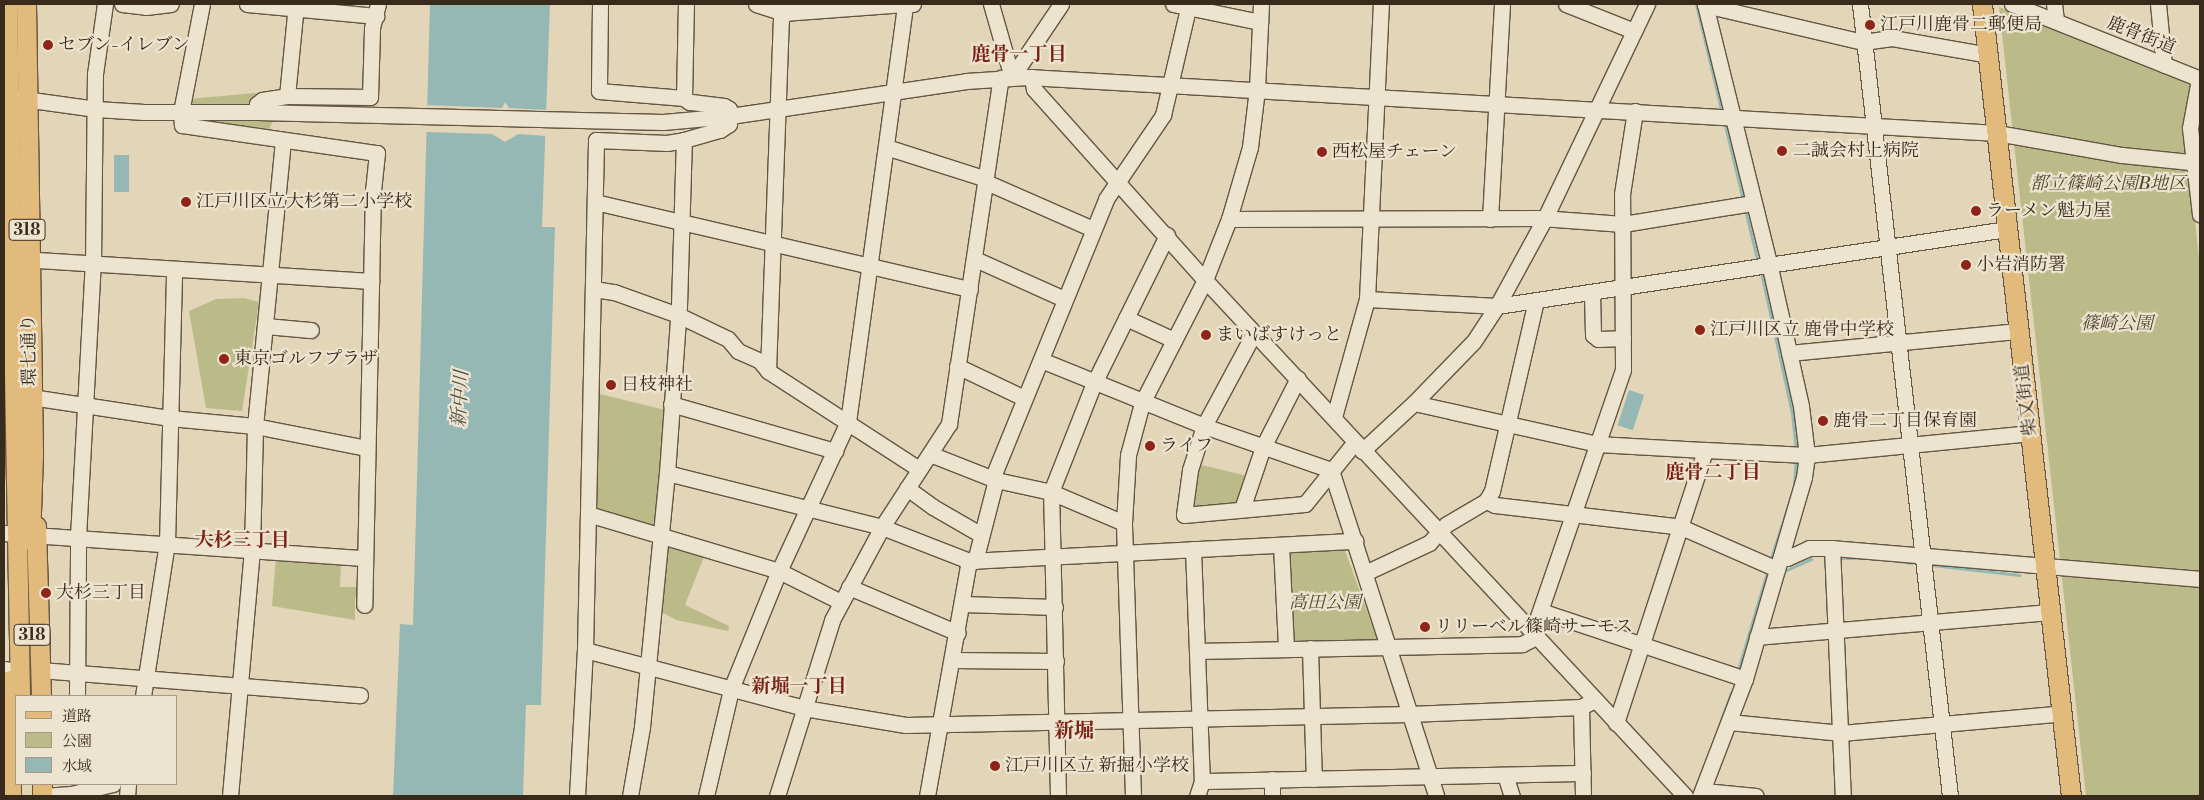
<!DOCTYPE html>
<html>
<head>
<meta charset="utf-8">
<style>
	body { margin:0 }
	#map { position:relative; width:2204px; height:800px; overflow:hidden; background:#e3d5b7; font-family:"Libre Bodoni","Noto Serif JP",serif }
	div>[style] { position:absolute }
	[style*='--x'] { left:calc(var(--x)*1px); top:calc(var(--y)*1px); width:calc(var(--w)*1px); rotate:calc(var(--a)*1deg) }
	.green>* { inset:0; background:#bbbb89 }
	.water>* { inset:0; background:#96b8b5; transform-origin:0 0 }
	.pier>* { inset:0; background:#e3d5b7 }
	.stream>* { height:3px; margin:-1.5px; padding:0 1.5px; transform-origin:1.5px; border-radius:1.5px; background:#96b8b5 }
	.roads { filter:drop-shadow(1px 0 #645643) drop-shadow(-1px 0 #645643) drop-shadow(0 1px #645643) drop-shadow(0 -1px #645643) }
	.minor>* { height:15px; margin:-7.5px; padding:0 7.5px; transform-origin:7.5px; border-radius:7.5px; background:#ede4d0 }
	.major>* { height:19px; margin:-9.5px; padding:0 9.5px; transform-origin:9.5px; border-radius:9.5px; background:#e2ba7c }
	.dots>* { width:14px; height:14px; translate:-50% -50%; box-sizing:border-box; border:2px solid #ede4d0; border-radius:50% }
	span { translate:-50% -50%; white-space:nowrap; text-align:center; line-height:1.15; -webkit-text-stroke:4.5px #ede4d0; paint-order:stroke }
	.shield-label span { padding:1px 4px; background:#ede4d0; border:1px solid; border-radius:4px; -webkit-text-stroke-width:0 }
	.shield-label { font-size:16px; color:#392b1c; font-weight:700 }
	.poi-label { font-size:18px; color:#392b1c }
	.left { translate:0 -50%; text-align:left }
	.street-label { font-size:18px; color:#392b1c }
	.park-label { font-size:18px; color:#534832; font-style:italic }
	.neighbourhood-label { font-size:19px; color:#7a1f14; font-weight:700 }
	.water-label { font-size:19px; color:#504e42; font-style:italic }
	.quarter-label { font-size:20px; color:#7a1f14; font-weight:700 }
	.frame { position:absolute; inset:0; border:5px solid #392b1c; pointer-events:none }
	.legend { position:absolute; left:15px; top:695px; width:162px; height:90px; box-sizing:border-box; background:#ede4d0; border:1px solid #a59a88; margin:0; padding:6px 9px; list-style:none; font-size:15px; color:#392b1c }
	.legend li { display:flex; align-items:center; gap:10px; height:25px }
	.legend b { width:25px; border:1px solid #a59a88 }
</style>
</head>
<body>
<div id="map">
	<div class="green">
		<div style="clip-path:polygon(1999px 7px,2196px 86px,2190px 148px,2200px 149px,2200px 210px,2194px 211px,2200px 269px,2200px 796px,2086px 796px)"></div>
		<div style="clip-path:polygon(255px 93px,260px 97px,248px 106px,198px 107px,191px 104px,188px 99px)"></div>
		<div style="clip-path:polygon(186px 116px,274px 119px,267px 134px,188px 124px)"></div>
		<div style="clip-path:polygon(244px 298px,259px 302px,242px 411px,206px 408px,189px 311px,216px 299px)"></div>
		<div style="clip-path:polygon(596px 393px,665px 410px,658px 524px,652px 529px,598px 513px,592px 507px)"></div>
		<div style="clip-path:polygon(1198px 464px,1247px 476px,1238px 504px,1189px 510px)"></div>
		<div style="clip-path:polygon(669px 544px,705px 554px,685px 605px,729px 626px,728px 631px,676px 620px,660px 611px,666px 547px)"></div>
		<div style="clip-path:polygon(1344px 548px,1378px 641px,1290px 643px,1284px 551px)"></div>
		<div style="clip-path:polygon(276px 556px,341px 562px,340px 587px,359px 587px,359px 597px,355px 597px,355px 620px,272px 606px)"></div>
	</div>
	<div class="water">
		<div style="clip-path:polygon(430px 4px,550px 4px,542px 227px,555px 227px,541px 705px,526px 705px,523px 796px,393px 796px,400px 624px,413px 625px)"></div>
		<div style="left:114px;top:155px;width:15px;height:37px"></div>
		<div style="left:1629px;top:390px;width:16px;height:37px;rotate:18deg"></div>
	</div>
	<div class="pier">
		<div style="clip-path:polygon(505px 102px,509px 108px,547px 110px,547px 136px,518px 134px,505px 142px,492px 134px,425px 132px,426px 105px,502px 108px)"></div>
	</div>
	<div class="stream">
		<div style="--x:1696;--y:4;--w:112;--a:76.6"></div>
		<div style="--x:1724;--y:121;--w:81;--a:76.5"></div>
		<div style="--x:1745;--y:209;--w:56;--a:76.5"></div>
		<div style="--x:1761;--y:272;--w:144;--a:77.6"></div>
		<div style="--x:1792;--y:413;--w:36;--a:84"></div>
		<div style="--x:1794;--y:484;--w:26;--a:-86"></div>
		<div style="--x:1838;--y:558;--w:29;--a:0"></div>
		<div style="--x:1770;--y:561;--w:71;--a:-72.1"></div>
		<div style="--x:1898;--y:561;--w:14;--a:8"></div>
		<div style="--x:1932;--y:565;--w:88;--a:6.6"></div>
		<div style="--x:1782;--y:572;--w:32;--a:-24"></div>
		<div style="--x:1738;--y:670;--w:105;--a:-73.5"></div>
		<div style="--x:1721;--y:720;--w:29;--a:-70"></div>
	</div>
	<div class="roads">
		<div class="minor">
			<div style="--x:122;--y:4;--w:24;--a:7"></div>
			<div style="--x:146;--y:7;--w:25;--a:-7"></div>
			<div style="--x:202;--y:4;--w:110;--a:101"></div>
			<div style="--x:181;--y:112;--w:13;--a:86"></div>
			<div style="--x:182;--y:125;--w:197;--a:8.2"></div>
			<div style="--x:377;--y:153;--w:37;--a:96"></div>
			<div style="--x:373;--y:190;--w:415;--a:91.2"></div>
			<div style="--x:247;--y:4;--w:130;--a:5.3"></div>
			<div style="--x:600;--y:4;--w:87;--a:90.7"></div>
			<div style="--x:599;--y:91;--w:85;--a:4.7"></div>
			<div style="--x:756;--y:4;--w:28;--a:18"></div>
			<div style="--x:783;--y:13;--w:122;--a:-4.2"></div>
			<div style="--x:991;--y:4;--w:76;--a:74"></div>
			<div style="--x:1173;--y:4;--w:89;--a:11.7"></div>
			<div style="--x:1566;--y:4;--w:73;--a:21.7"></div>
			<div style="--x:1860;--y:4;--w:797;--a:83.52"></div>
			<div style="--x:2012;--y:4;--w:202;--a:21.7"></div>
			<div style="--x:2054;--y:4;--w:17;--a:83"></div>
			<div style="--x:2158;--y:4;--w:61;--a:84.4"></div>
			<div style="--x:1705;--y:5;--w:162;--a:13.2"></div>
			<div style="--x:1863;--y:42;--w:29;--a:-8"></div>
			<div style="--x:1892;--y:38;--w:98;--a:9.9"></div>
			<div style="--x:1012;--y:77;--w:88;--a:-56.1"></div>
			<div style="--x:1032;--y:77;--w:12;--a:81"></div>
			<div style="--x:1034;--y:89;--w:256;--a:48.2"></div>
			<div style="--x:1205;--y:280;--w:705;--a:47.07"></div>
			<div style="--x:2199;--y:79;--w:50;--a:100.4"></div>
			<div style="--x:2190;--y:128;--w:87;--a:83.4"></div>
			<div style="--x:287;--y:96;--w:92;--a:-84.4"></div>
			<div style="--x:17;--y:98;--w:80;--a:7.9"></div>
			<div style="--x:96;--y:109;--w:48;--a:3.6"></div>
			<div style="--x:144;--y:112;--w:113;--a:0"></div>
			<div style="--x:257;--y:112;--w:406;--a:1.4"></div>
			<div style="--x:663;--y:122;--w:67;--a:-5.1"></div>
			<div style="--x:730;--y:116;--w:239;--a:-8.4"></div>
			<div style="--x:966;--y:81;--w:62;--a:-3.7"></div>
			<div style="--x:1028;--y:77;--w:971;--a:3.31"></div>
			<div style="--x:1997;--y:133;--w:127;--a:10"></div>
			<div style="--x:2122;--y:155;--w:78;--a:5.9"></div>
			<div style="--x:257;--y:112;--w:8;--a:-90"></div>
			<div style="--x:257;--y:104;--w:6;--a:-39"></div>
			<div style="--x:262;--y:100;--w:25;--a:-9"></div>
			<div style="--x:287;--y:96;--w:83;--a:0.7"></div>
			<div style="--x:370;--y:97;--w:69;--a:-88.3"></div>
			<div style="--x:372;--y:28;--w:25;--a:-76"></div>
			<div style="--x:886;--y:147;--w:105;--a:17.7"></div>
			<div style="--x:986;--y:182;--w:117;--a:23.7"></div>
			<div style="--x:595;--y:202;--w:385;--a:13.1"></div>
			<div style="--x:1229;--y:219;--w:312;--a:-0.2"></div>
			<div style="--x:1541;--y:218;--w:82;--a:4.2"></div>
			<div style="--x:1623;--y:224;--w:132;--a:-9.2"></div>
			<div style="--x:1490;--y:219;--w:215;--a:-86.8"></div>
			<div style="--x:21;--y:259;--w:351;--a:3.6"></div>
			<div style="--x:975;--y:259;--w:98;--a:24.2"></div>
			<div style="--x:594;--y:289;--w:20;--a:9"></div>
			<div style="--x:614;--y:292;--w:68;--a:19.8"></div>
			<div style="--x:678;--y:315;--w:55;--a:25.6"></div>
			<div style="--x:728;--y:339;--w:16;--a:50"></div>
			<div style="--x:738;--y:351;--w:24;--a:24"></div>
			<div style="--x:760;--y:361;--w:13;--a:51"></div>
			<div style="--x:768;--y:371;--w:180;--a:33"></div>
			<div style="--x:1592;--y:293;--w:42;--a:88.6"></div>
			<div style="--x:1593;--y:335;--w:6;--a:39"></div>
			<div style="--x:1598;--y:339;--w:25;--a:-2"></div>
			<div style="--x:1367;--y:299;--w:130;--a:3.1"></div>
			<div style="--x:1497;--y:306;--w:516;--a:-8.59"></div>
			<div style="--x:1126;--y:318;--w:53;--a:24.6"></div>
			<div style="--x:265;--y:326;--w:46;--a:5"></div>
			<div style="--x:1254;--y:333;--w:106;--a:118.3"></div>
			<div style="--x:1204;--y:426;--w:134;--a:19.1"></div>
			<div style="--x:1789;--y:353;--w:231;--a:-5.5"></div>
			<div style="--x:1041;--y:360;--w:176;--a:22"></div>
			<div style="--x:1204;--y:426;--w:46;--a:107.7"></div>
			<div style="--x:1190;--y:470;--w:45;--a:97.6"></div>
			<div style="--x:1184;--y:515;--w:121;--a:-5.2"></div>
			<div style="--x:1305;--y:504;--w:78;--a:-51.2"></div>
			<div style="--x:957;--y:366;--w:74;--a:25.5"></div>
			<div style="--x:768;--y:371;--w:351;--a:-87.9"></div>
			<div style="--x:781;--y:20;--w:17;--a:-69"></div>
			<div style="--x:31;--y:397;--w:141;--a:8.6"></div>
			<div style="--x:170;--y:418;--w:85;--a:5.4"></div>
			<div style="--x:255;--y:426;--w:113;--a:11.2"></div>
			<div style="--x:1414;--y:403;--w:188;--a:12.6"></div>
			<div style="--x:1597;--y:444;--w:108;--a:3.2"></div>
			<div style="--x:1705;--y:450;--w:102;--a:2.8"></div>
			<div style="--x:1807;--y:455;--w:225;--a:-5.6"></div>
			<div style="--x:671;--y:404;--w:171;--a:16"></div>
			<div style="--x:1334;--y:417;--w:123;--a:-74.4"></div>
			<div style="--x:1367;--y:299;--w:295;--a:-87.3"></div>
			<div style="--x:1362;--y:451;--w:71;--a:-42.7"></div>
			<div style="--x:1414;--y:403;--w:86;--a:-45.9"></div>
			<div style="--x:1474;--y:341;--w:42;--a:-56.7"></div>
			<div style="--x:1497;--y:306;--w:100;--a:-61.4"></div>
			<div style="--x:1545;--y:218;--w:237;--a:-64.5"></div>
			<div style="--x:930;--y:454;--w:71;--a:21.5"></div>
			<div style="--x:996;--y:480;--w:56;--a:12.3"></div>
			<div style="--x:1051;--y:492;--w:79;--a:23"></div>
			<div style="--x:1331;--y:470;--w:342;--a:72.1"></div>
			<div style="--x:667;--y:473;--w:222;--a:14.1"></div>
			<div style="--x:882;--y:527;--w:93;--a:21.3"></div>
			<div style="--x:969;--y:561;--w:387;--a:-3"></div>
			<div style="--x:992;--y:479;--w:302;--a:-67.8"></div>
			<div style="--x:1106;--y:199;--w:102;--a:-55.8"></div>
			<div style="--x:1163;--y:115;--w:114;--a:-76.8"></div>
			<div style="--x:907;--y:488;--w:32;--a:36"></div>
			<div style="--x:933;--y:507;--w:54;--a:29.9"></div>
			<div style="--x:1486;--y:501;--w:10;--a:24"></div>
			<div style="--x:1495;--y:505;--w:187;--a:6.7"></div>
			<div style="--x:1681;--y:527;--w:105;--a:23.6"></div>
			<div style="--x:1242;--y:509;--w:65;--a:-71.3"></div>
			<div style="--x:1263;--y:447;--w:77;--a:-63.1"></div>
			<div style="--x:588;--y:514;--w:199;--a:16.6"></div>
			<div style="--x:779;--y:571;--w:69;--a:26.6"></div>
			<div style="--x:4;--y:533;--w:360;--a:4"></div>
			<div style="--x:1281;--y:545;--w:104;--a:87.2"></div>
			<div style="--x:1832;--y:548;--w:248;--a:87.5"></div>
			<div style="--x:1193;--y:549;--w:232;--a:87.8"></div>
			<div style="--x:1202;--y:781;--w:16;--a:108"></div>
			<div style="--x:1781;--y:557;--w:6;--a:9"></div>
			<div style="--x:1787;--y:558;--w:24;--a:-24"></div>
			<div style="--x:1809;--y:548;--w:23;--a:0"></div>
			<div style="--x:1832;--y:548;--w:369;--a:4.8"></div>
			<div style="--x:975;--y:561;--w:84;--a:-75.5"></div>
			<div style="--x:1365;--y:573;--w:71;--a:-25.1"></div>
			<div style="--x:1429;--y:543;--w:26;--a:-47"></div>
			<div style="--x:1447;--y:524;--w:45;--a:-30.5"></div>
			<div style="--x:1486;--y:501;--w:12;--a:-59"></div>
			<div style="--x:1492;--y:491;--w:195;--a:-77"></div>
			<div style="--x:849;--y:587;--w:118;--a:22.9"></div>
			<div style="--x:963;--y:604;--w:92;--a:1.9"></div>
			<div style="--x:1541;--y:611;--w:215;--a:18.4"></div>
			<div style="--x:1532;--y:634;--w:279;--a:-71"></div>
			<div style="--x:1623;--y:370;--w:176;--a:-90.3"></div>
			<div style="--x:1622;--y:194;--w:84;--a:-81.1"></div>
			<div style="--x:1757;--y:637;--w:295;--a:-4.9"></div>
			<div style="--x:1310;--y:648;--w:131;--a:88.3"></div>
			<div style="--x:585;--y:650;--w:227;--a:14.8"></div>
			<div style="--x:804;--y:708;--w:103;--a:9.5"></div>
			<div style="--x:906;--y:725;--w:503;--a:-1.25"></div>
			<div style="--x:1409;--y:714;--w:172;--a:-2.3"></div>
			<div style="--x:1581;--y:707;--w:13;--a:-27"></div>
			<div style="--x:1197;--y:651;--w:325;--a:-1.2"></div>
			<div style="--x:1522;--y:644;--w:16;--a:-27"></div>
			<div style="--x:953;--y:660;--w:103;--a:0.6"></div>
			<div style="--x:4;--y:669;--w:6;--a:9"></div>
			<div style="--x:40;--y:670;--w:321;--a:4.5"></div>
			<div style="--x:77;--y:696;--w:159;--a:-89.6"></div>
			<div style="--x:78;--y:537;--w:273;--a:-86.9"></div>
			<div style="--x:93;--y:264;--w:190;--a:-89.4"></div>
			<div style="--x:95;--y:74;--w:71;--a:-81.9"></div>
			<div style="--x:143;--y:696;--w:155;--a:-81.1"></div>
			<div style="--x:167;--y:543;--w:274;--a:-88.5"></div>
			<div style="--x:1581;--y:707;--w:89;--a:88.7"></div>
			<div style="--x:1729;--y:722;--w:113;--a:5.6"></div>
			<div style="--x:1841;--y:733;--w:223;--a:-5.1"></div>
			<div style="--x:1616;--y:723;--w:287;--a:-71.9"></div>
			<div style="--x:1505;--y:775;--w:22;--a:72"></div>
			<div style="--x:1272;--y:779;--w:17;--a:90"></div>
			<div style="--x:1202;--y:781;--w:381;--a:-1.2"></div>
			<div style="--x:1704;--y:791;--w:52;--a:5.5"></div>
			<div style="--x:43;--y:796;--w:28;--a:-4"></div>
			<div style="--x:71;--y:794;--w:43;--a:-13.4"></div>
			<div style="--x:127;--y:796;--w:12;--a:-85"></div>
			<div style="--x:230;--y:796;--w:247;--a:-84.9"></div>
			<div style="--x:252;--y:550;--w:124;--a:-88.6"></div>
			<div style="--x:255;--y:426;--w:286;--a:-84.4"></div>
			<div style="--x:577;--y:796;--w:146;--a:-86.9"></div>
			<div style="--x:585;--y:650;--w:510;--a:-88.76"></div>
			<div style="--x:596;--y:140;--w:71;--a:2.4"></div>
			<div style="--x:667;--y:143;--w:17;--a:-10"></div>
			<div style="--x:630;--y:796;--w:70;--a:-80.1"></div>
			<div style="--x:642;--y:727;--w:255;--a:-84.4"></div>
			<div style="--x:667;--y:473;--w:167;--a:-85.9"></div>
			<div style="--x:679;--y:306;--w:166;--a:-88.3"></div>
			<div style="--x:684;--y:140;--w:37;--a:-16"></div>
			<div style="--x:720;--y:130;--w:11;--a:-34"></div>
			<div style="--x:729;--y:124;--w:8;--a:-83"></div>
			<div style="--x:730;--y:116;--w:7;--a:-98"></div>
			<div style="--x:729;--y:109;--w:6;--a:-149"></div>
			<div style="--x:724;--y:106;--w:35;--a:-173"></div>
			<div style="--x:689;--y:102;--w:6;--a:-141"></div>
			<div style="--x:684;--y:98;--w:94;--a:-88.8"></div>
			<div style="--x:706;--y:796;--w:110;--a:-76.8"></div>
			<div style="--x:731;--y:689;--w:127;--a:-67.9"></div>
			<div style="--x:779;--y:571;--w:164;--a:-65.2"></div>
			<div style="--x:848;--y:422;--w:422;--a:-82.2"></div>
			<div style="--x:905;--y:4;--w:8;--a:0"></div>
			<div style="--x:777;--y:796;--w:184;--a:-72.6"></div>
			<div style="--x:832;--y:620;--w:106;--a:-61.7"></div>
			<div style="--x:882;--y:527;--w:123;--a:-57"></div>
			<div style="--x:949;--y:424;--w:350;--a:-81.5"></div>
			<div style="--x:927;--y:796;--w:239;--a:-79.9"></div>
			<div style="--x:1058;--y:796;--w:304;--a:-91.3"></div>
			<div style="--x:1051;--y:492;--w:117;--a:-68.5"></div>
			<div style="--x:1094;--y:383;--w:165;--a:-63.7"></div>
			<div style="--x:1133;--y:796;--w:273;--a:-91.9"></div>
			<div style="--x:1124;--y:523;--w:68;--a:-86.6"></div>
			<div style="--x:1128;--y:455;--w:54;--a:-74.9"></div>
			<div style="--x:1142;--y:403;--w:138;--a:-62.9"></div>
			<div style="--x:1205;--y:280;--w:66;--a:-68.5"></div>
			<div style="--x:1229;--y:219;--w:75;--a:-73.7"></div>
			<div style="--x:1250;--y:147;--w:58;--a:-83.1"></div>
			<div style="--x:1257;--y:89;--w:85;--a:-87.3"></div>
			<div style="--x:1700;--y:796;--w:125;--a:-69"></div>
			<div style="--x:1745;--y:679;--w:210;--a:-73.7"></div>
			<div style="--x:1804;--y:477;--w:22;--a:-82"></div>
			<div style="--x:1807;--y:455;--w:49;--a:-97"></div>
			<div style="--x:1801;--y:406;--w:147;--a:-102.6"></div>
			<div style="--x:1769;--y:263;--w:267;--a:-103.9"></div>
		</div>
		<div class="major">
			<div style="--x:7;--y:4;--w:692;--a:88.92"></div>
			<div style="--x:26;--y:4;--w:451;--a:89.1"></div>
			<div style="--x:33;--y:455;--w:85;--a:92"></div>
			<div style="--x:1982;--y:4;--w:797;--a:83.59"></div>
			<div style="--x:36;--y:526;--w:170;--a:88.3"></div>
			<div style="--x:10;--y:680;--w:116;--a:89.5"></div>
			<div style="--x:42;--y:784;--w:12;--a:90"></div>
		</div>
	</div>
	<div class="dots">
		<div style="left:1870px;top:25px;background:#8f2418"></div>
		<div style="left:48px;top:45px;background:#8f2418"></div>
		<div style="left:1782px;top:151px;background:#8f2418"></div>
		<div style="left:1322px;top:152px;background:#8f2418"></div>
		<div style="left:186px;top:202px;background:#8f2418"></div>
		<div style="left:1976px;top:211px;background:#8f2418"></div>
		<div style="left:1966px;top:265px;background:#8f2418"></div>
		<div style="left:1700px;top:330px;background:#8f2418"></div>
		<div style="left:1206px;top:335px;background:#8f2418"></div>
		<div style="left:224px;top:359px;background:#8f2418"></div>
		<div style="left:611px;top:385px;background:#8f2418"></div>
		<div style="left:1823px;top:421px;background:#8f2418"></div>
		<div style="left:1150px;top:446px;background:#8f2418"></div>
		<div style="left:46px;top:593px;background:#8f2418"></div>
		<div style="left:1425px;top:627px;background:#8f2418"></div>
		<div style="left:995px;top:766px;background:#8f2418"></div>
	</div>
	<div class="shield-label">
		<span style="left:27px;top:230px">318</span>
		<span style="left:32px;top:635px">318</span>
	</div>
	<div class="poi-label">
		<span class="left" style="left:1880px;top:25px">江戸川鹿骨二郵便局</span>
		<span class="left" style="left:58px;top:45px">セブン-イレブン</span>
		<span class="left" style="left:1793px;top:151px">二誠会村上病院</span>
		<span class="left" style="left:1332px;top:152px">西松屋チェーン</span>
		<span class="left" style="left:196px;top:202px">江戸川区立大杉第二小学校</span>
		<span class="left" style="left:1986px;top:211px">ラーメン魁力屋</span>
		<span class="left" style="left:1976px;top:265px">小岩消防署</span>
		<span class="left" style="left:1710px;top:330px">江戸川区立 鹿骨中学校</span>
		<span class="left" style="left:1216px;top:335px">まいばすけっと</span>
		<span class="left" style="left:234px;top:359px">東京ゴルフプラザ</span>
		<span class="left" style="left:621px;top:385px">日枝神社</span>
		<span class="left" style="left:1833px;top:421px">鹿骨二丁目保育園</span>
		<span class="left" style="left:1160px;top:446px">ライフ</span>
		<span class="left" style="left:56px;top:593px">大杉三丁目</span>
		<span class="left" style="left:1435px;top:627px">リリーベル篠崎サーモス</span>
		<span class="left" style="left:1005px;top:766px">江戸川区立 新掘小学校</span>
	</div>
	<div class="street-label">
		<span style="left:2141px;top:36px;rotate:22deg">鹿骨街道</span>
		<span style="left:30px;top:350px;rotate:-91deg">環七通り</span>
		<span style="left:2027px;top:400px;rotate:-97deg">柴又街道</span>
	</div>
	<div class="park-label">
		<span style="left:2108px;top:184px">都立篠崎公園B地区</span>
		<span style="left:2117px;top:324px">篠崎公園</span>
		<span style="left:1325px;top:603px">高田公園</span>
	</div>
	<div class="neighbourhood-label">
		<span style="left:1019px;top:55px">鹿骨一丁目</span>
		<span style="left:1713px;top:473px">鹿骨二丁目</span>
		<span style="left:242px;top:541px">大杉三丁目</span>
		<span style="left:799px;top:687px">新堀一丁目</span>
	</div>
	<div class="water-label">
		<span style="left:461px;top:399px;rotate:-87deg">新中川</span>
	</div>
	<div class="quarter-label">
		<span style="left:1074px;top:731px">新堀</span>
	</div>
	<div class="frame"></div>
	<ul class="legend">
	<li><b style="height:6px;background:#e2ba7c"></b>道路</li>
	<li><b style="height:14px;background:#bbbb89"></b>公園</li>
	<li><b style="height:14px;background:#96b8b5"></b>水域</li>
	</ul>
</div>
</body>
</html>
